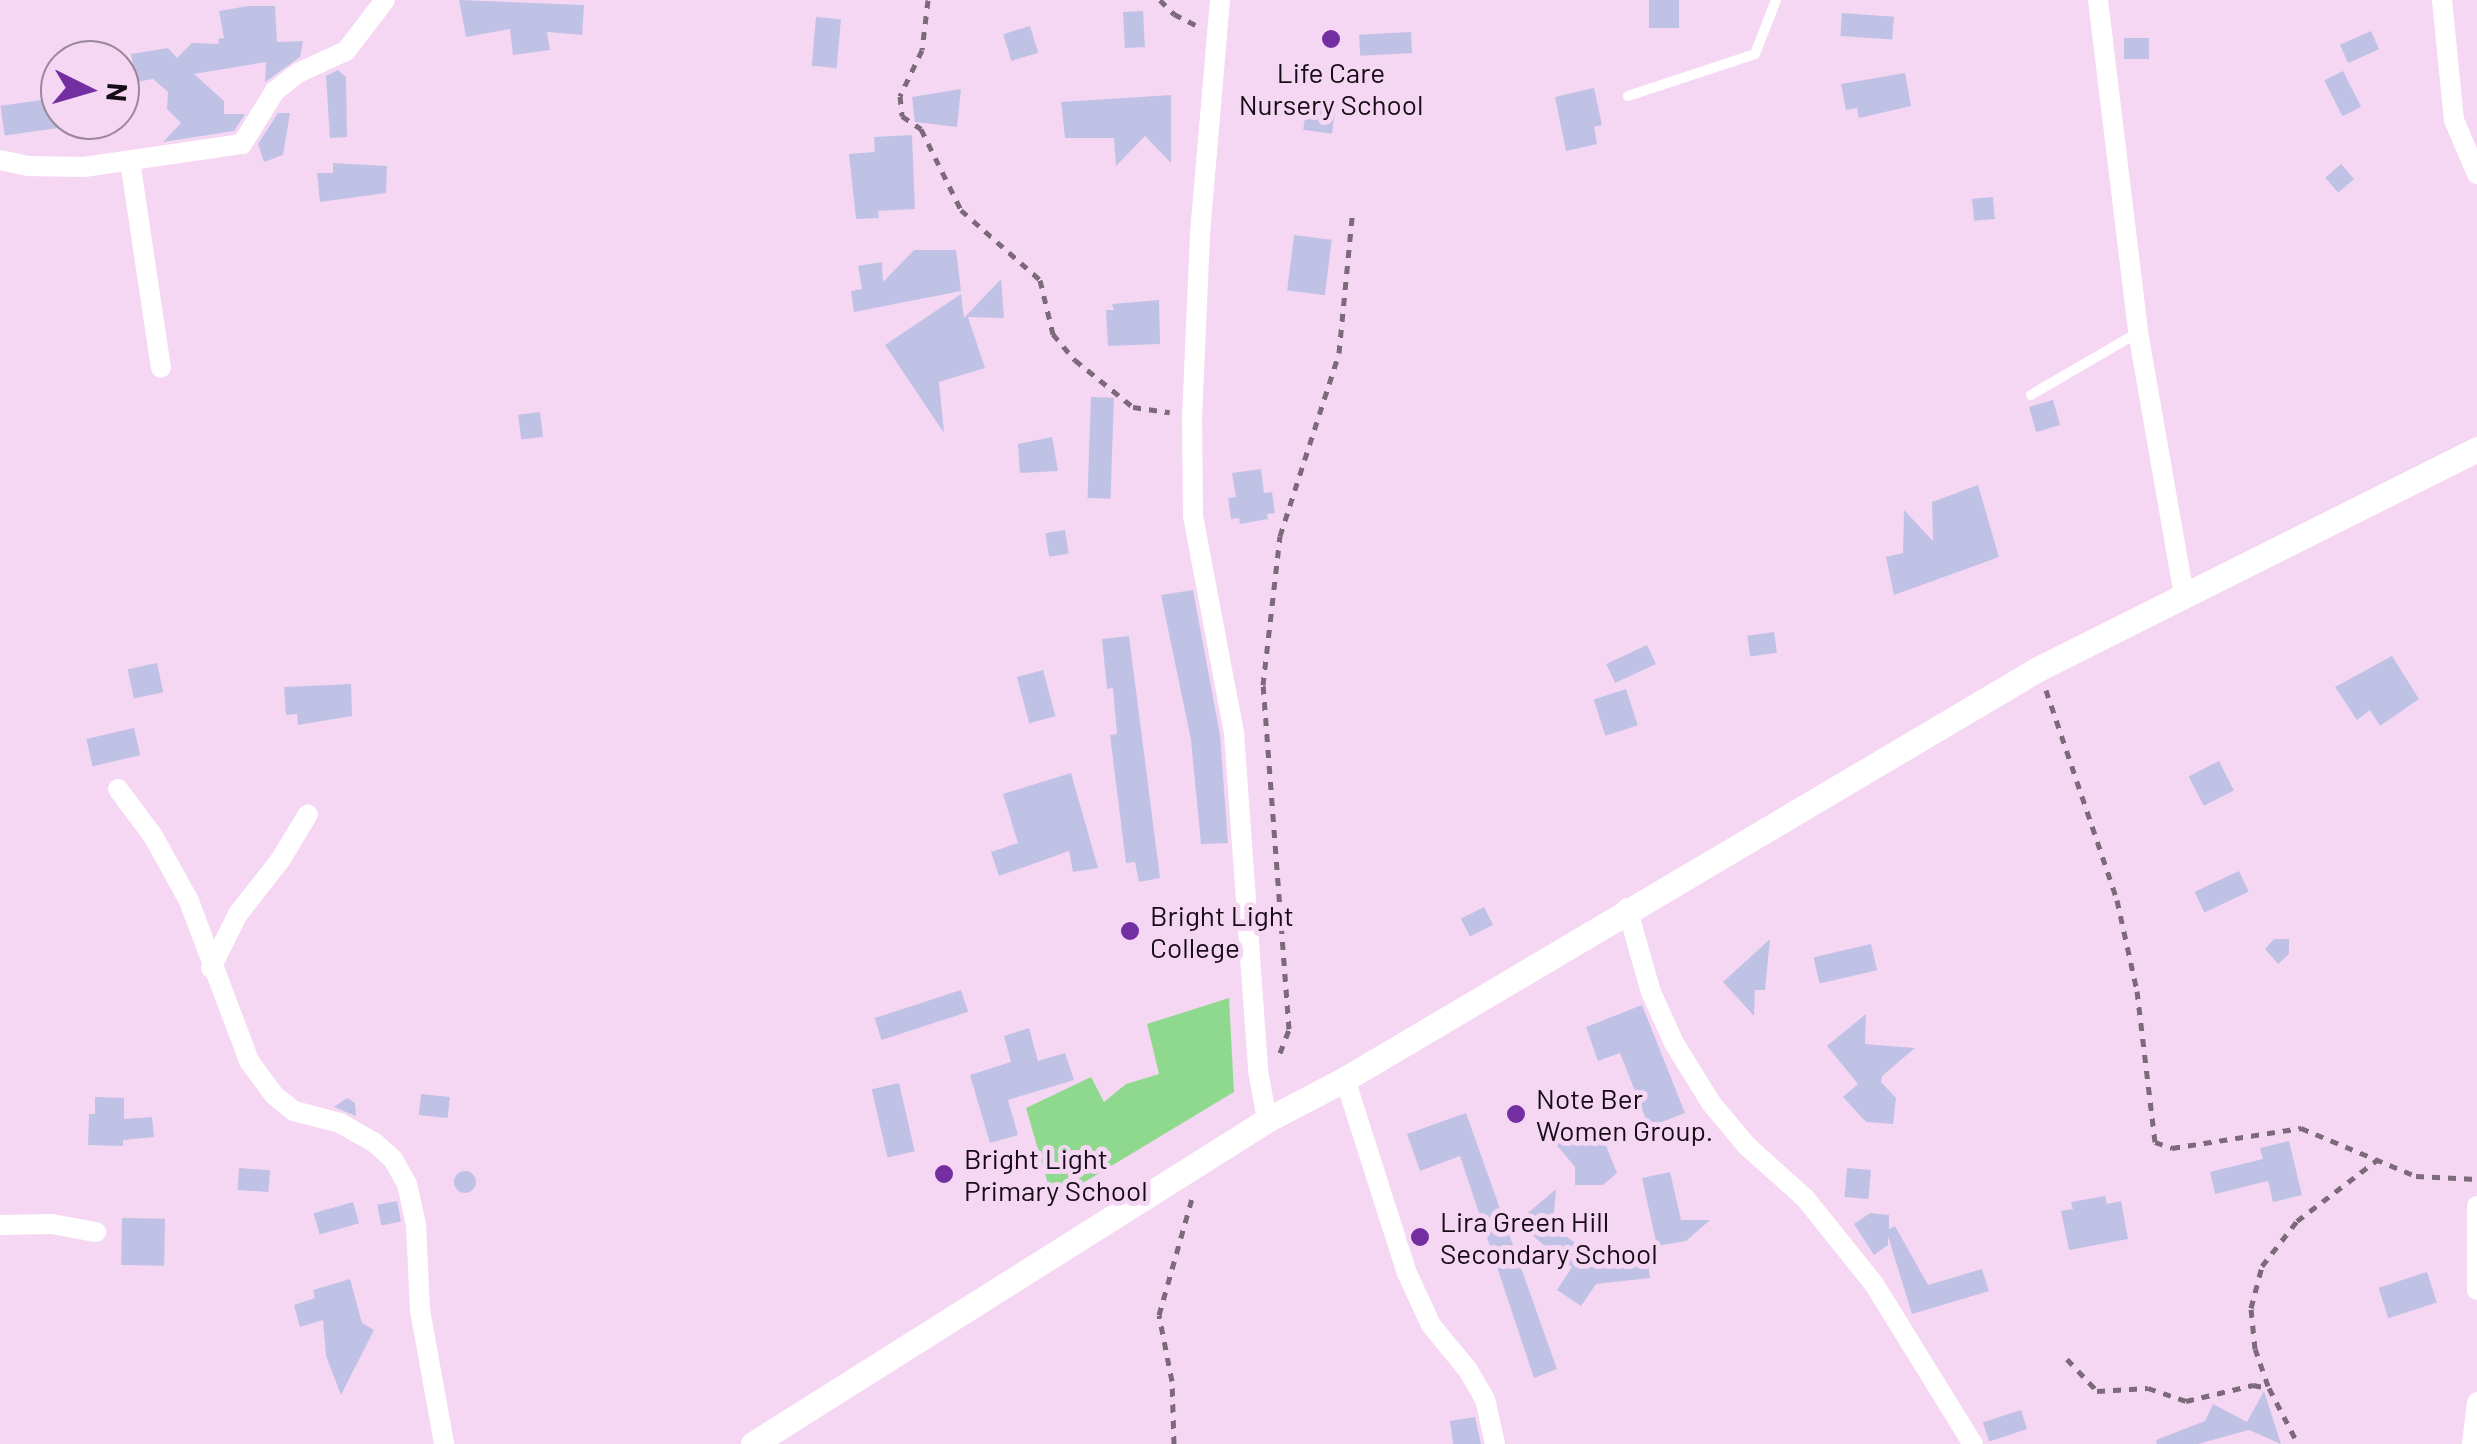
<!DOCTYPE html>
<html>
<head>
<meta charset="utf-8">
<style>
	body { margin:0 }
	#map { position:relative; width:2477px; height:1444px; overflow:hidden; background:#f6d7f3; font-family:Barlow,sans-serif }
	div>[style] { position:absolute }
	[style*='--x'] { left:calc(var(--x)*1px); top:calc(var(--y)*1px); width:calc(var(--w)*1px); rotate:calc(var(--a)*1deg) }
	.green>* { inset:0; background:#8fd98e }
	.building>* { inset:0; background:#bfc2e5; transform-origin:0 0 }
	.round { border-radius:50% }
	.path>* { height:5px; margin-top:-2.5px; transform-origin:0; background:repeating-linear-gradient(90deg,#7c697a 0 8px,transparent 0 16px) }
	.service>* { height:10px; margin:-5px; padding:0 5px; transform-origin:5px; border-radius:5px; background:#fff }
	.minor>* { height:20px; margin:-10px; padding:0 10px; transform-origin:10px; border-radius:10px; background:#fff }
	.tertiary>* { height:25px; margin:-12.5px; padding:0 12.5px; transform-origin:12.5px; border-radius:12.5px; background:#fff }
	.dots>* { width:28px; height:28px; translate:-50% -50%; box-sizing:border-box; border:5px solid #f6d7f3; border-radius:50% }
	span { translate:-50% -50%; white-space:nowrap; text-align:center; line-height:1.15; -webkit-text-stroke:10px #f6d7f3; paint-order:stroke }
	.poi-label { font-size:28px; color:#160c15 }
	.left { translate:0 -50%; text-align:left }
	.north { position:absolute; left:40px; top:40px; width:100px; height:100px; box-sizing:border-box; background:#f6d7f3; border:2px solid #9c869a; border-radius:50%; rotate:95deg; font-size:28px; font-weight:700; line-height:40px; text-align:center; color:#160c15 }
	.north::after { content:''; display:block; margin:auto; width:35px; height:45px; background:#732ea2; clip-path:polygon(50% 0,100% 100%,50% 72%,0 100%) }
</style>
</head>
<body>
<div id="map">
	<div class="green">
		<div style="clip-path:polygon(1229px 998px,1234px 1092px,1053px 1201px,1026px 1108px,1091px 1077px,1104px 1102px,1126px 1084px,1159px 1074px,1147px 1024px)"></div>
	</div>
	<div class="building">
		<div style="clip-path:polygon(459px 0,584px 5px,582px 35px,547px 32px,550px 50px,513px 55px,510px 29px,466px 37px)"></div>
		<div style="left:1649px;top:0;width:30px;height:28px"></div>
		<div style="clip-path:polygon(248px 6px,275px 6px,277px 42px,303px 41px,300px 57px,265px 82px,266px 62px,194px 74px,224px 101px,224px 114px,245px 114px,234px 131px,163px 142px,181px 123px,167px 109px,168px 92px,153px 79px,136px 82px,131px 54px,168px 48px,177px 58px,192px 43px,219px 44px,218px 39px,224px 38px,219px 11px)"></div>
		<div style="left:1143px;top:11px;width:36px;height:20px;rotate:87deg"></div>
		<div style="left:1842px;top:13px;width:52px;height:23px;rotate:4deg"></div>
		<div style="left:816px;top:17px;width:25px;height:49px;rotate:5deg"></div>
		<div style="left:1030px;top:26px;width:28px;height:28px;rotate:73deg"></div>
		<div style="left:2371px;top:31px;width:20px;height:34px;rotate:66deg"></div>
		<div style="left:1411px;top:32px;width:21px;height:52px;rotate:87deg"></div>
		<div style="left:2124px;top:38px;width:25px;height:21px"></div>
		<div style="clip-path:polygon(338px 70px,346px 77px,347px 137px,330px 138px,326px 76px)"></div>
		<div style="left:2343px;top:71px;width:40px;height:21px;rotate:63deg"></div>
		<div style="clip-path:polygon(1905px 73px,1911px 106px,1859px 118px,1857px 108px,1846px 110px,1841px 84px)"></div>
		<div style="clip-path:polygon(1594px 88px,1602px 125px,1594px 127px,1597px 144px,1566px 151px,1555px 97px)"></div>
		<div style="clip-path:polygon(961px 89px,957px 127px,915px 122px,912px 97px)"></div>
		<div style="clip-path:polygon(1171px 95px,1171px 163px,1145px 136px,1116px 166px,1114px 138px,1065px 138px,1061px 102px)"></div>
		<div style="left:56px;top:98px;width:30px;height:56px;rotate:82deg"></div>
		<div style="left:1307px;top:103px;width:29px;height:27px;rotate:8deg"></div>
		<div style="clip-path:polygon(278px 113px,290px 113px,283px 155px,264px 162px,258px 144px)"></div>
		<div style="clip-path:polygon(912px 135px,915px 209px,878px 211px,879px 218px,856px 219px,849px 154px,875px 152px,874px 137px)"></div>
		<div style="clip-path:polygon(333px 163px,387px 166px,386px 193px,320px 202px,317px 173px,333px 173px)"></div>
		<div style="left:2341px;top:164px;width:20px;height:21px;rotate:49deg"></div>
		<div style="left:1993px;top:197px;width:22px;height:21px;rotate:85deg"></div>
		<div style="left:1294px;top:235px;width:38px;height:56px;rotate:7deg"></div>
		<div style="clip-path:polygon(914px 250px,956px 250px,961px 291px,854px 312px,851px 291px,862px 289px,858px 266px,882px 262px,883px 282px)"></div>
		<div style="clip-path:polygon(1001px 279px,1004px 318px,968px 317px,985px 368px,939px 382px,944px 433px,885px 345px,961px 294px,964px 318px)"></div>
		<div style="clip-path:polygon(1159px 300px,1160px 344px,1108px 346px,1106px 310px,1114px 310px,1112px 304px)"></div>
		<div style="left:1091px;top:397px;width:23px;height:101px;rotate:2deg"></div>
		<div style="left:2053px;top:400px;width:26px;height:25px;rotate:74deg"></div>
		<div style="left:540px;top:412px;width:25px;height:22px;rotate:83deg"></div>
		<div style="clip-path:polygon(1052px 437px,1058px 471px,1020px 473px,1018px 444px)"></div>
		<div style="clip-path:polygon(1261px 469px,1264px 493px,1272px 492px,1275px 513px,1267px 514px,1268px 519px,1240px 524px,1239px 518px,1231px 519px,1228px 498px,1236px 497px,1232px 473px)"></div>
		<div style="clip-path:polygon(1978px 485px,1999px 557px,1894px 595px,1886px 557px,1903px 553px,1904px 510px,1933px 541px,1932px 502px)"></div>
		<div style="left:1065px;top:530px;width:24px;height:20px;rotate:81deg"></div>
		<div style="clip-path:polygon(1193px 590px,1220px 735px,1228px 843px,1201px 844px,1191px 740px,1161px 595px)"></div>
		<div style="left:1774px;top:632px;width:21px;height:27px;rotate:82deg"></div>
		<div style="clip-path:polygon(1129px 636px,1160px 878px,1139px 882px,1135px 862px,1126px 863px,1110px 735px,1117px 734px,1113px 688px,1107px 689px,1102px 639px)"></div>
		<div style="left:1647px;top:645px;width:21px;height:45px;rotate:65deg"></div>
		<div style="clip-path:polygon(2392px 656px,2419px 699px,2380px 726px,2370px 710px,2357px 720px,2335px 687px)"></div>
		<div style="left:157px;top:663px;width:30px;height:30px;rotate:78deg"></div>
		<div style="left:1043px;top:670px;width:48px;height:27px;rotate:75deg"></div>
		<div style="clip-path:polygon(351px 684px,352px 716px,298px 725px,297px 714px,286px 715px,284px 687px)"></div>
		<div style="left:1626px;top:689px;width:38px;height:34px;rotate:72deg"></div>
		<div style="left:134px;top:728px;width:28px;height:49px;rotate:77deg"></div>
		<div style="left:2219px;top:761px;width:33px;height:34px;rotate:63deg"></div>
		<div style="clip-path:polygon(1071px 773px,1098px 868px,1073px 872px,1069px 851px,999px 876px,991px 852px,1018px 843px,1003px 794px)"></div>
		<div style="left:2239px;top:871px;width:23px;height:49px;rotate:65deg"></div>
		<div style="left:1484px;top:907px;width:20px;height:26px;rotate:63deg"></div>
		<div style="clip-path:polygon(1770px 939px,1765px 990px,1755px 990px,1754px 1016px,1723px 982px)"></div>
		<div style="clip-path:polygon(2274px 939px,2289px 939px,2289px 954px,2278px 964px,2265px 949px)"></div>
		<div style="left:1871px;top:944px;width:27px;height:59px;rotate:77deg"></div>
		<div style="left:961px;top:990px;width:23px;height:91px;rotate:72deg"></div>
		<div style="clip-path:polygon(1642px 1005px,1685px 1113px,1649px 1127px,1620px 1053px,1598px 1061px,1586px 1027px)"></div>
		<div style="clip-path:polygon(1866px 1014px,1865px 1044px,1915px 1048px,1882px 1076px,1881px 1082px,1896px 1098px,1893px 1124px,1866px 1122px,1843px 1097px,1858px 1084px,1827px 1046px)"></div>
		<div style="clip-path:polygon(1029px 1028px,1038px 1061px,1065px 1053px,1074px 1080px,1008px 1100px,1018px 1135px,990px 1143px,970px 1075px,1011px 1062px,1004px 1036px)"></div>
		<div style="left:899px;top:1083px;width:70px;height:28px;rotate:77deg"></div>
		<div style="left:421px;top:1094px;width:29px;height:21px;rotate:6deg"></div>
		<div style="clip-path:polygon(95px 1097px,124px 1098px,124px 1119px,152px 1117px,154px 1137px,123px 1140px,123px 1146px,88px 1145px,89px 1114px,95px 1114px)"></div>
		<div style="clip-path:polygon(347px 1098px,355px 1103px,356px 1116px,334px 1107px)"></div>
		<div style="clip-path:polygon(1466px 1113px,1557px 1369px,1534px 1378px,1460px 1156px,1420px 1171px,1407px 1134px)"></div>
		<div style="clip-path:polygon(2289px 1141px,2302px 1195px,2273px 1202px,2268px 1181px,2215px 1194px,2210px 1172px,2263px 1159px,2260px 1148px)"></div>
		<div style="clip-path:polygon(1555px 1143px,1605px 1143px,1617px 1173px,1603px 1185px,1575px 1185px,1575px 1167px)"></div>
		<div style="left:239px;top:1168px;width:31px;height:22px;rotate:4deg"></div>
		<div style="left:1847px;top:1168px;width:24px;height:29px;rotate:5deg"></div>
		<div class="round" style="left:454px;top:1171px;width:22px;height:22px"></div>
		<div style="clip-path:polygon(1670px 1172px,1681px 1220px,1710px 1220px,1686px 1241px,1657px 1246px,1642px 1178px)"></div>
		<div style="clip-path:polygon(1556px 1189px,1553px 1226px,1597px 1260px,1647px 1255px,1650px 1278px,1596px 1284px,1581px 1306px,1557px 1290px,1572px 1267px,1516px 1223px)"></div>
		<div style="clip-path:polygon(2105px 1196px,2107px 1204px,2121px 1201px,2128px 1239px,2069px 1250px,2061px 1211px,2073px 1209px,2071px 1202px)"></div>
		<div style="left:397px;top:1201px;width:21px;height:20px;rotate:79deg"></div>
		<div style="left:353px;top:1202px;width:22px;height:41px;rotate:74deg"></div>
		<div style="clip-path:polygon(1870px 1213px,1889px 1215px,1889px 1229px,1895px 1226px,1928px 1285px,1982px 1269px,1989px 1291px,1912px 1314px,1888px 1236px,1888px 1245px,1874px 1255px,1854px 1224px)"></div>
		<div style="left:122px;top:1218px;width:43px;height:47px;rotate:1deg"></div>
		<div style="left:2427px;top:1272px;width:32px;height:51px;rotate:72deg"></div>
		<div style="clip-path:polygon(350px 1279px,362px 1323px,374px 1330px,341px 1395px,326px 1356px,323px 1320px,300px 1327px,294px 1305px,315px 1298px,313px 1290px)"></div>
		<div style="clip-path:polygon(2264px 1391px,2281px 1444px,2249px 1430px,2198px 1444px,2157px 1444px,2156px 1440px,2205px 1421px,2213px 1404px,2247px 1422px)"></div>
		<div style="left:2021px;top:1410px;width:20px;height:40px;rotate:72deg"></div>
		<div style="clip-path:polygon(1475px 1417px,1481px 1444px,1453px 1444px,1450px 1421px)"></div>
	</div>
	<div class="path">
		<div style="--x:928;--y:0;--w:50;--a:96.8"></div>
		<div style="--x:922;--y:50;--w:51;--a:115.6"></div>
		<div style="--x:900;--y:96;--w:20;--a:84"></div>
		<div style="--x:902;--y:116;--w:23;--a:34"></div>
		<div style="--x:921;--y:129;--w:90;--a:63.7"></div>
		<div style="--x:961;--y:210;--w:106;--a:41.5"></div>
		<div style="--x:1040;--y:280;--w:56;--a:76.5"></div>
		<div style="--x:1053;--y:334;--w:34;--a:50"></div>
		<div style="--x:1075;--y:360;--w:75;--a:39"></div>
		<div style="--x:1133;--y:407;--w:37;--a:8"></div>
		<div style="--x:1160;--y:0;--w:20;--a:45"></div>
		<div style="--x:1174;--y:14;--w:27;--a:27"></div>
		<div style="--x:2046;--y:690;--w:222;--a:71.3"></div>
		<div style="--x:2117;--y:900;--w:93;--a:77.6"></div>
		<div style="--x:2137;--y:991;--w:152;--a:83.2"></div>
		<div style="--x:2155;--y:1142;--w:18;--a:19"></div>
		<div style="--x:2172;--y:1148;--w:131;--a:-8.8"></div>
		<div style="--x:2301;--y:1128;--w:125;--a:22.7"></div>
		<div style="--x:2416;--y:1176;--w:61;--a:2.8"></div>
		<div style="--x:1280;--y:1053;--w:26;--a:-69"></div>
		<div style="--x:1289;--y:1029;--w:345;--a:-94.3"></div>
		<div style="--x:1263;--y:685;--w:150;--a:-83.5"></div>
		<div style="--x:1280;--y:536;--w:192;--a:-72.1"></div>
		<div style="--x:1339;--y:353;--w:137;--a:-84.5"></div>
		<div style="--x:2067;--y:1359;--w:44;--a:46.8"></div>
		<div style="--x:2097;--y:1391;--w:51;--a:-3.4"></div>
		<div style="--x:2148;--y:1388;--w:40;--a:18.9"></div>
		<div style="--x:2186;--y:1401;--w:69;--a:-13.4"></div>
		<div style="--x:2253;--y:1385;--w:16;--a:11"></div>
		<div style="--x:2269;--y:1388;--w:63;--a:62.6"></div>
		<div style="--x:2268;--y:1386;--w:39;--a:-109"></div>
		<div style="--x:2255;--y:1349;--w:41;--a:-95.6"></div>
		<div style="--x:2251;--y:1308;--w:43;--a:-75.3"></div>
		<div style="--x:2262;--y:1266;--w:57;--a:-52.1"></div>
		<div style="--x:2297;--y:1221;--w:101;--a:-37.3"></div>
		<div style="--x:1174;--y:1444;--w:63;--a:-91.8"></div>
		<div style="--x:1172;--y:1381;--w:67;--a:-101.1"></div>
		<div style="--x:1159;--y:1315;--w:122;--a:-74.2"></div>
	</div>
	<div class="service">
		<div style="--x:1628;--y:96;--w:134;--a:-18.3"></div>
		<div style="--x:1755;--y:54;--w:58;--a:-68.7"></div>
		<div style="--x:2031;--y:395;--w:123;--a:-30.3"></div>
	</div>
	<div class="minor">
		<div style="--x:1220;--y:0;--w:236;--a:94.9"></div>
		<div style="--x:1200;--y:235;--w:180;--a:92.5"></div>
		<div style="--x:1192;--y:415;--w:101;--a:89.4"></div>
		<div style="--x:1193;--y:516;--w:221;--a:79.3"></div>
		<div style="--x:1234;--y:733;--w:339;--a:85.9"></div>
		<div style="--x:1258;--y:1071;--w:50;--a:79.6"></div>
		<div style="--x:2098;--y:0;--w:334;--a:83.1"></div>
		<div style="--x:2138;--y:332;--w:267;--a:80.1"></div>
		<div style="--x:2442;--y:0;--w:121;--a:84.3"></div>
		<div style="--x:2454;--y:120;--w:59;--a:66.9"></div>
		<div style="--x:0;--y:160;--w:29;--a:12"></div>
		<div style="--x:28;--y:166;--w:56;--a:1"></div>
		<div style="--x:84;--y:167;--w:160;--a:-8.3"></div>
		<div style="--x:242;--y:144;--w:62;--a:-58.1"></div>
		<div style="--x:275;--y:91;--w:29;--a:-38"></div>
		<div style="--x:298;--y:73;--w:53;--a:-24.6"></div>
		<div style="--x:346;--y:51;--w:64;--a:-52.6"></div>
		<div style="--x:130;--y:161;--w:209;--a:81.5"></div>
		<div style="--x:118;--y:789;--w:59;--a:53.3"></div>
		<div style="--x:153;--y:836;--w:74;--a:61"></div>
		<div style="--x:189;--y:901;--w:171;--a:69.4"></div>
		<div style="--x:249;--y:1061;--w:42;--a:53.7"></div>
		<div style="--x:274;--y:1095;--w:26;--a:39"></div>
		<div style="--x:294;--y:1111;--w:48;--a:14.6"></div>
		<div style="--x:340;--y:1123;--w:40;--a:29.7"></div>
		<div style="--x:375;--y:1143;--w:24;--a:42"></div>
		<div style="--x:393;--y:1159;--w:29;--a:61"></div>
		<div style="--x:407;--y:1184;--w:42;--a:77.6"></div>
		<div style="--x:416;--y:1225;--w:85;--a:87.3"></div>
		<div style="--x:420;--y:1310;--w:136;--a:79.8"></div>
		<div style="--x:1627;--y:908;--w:87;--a:74.1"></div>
		<div style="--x:1651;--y:992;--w:56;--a:65.7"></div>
		<div style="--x:1674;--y:1043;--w:70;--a:58.3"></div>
		<div style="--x:1711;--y:1103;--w:56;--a:50.1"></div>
		<div style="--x:1747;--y:1146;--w:78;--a:41.9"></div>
		<div style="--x:1805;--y:1198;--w:110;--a:51.3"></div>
		<div style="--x:1874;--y:1284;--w:188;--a:58.3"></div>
		<div style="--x:211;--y:968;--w:60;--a:-63.4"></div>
		<div style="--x:238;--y:914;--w:70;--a:-52"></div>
		<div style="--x:281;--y:859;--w:52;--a:-59"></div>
		<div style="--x:1345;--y:1079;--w:204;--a:72.3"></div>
		<div style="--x:1407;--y:1273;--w:57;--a:65.2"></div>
		<div style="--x:1431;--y:1325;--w:58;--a:50.6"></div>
		<div style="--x:1468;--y:1370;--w:34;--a:60"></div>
		<div style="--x:1485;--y:1399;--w:46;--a:77.5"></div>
		<div style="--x:2477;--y:1206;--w:84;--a:90"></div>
		<div style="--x:0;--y:1225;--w:52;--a:-1.1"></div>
		<div style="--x:52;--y:1224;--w:45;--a:10.3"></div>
		<div style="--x:2472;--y:1444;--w:42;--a:-83.2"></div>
	</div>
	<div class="tertiary">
		<div style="--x:753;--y:1444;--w:608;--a:-32.23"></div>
		<div style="--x:1267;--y:1120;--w:88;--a:-27.7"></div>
		<div style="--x:1345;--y:1079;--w:805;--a:-30.61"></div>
		<div style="--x:2038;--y:669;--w:491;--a:-26.6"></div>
	</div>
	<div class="dots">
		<div style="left:1331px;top:39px;background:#732ea2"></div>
		<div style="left:1130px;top:931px;background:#732ea2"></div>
		<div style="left:1516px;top:1114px;background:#732ea2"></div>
		<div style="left:944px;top:1174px;background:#732ea2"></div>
		<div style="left:1420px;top:1237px;background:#732ea2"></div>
	</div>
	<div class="poi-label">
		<span style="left:1331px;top:88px">Life Care<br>Nursery School</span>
		<span class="left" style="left:1150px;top:931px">Bright Light<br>College</span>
		<span class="left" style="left:1536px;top:1114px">Note Ber<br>Women Group.</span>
		<span class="left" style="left:964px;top:1174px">Bright Light<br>Primary School</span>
		<span class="left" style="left:1440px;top:1237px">Lira Green Hill<br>Secondary School</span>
	</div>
	<div class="north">N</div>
</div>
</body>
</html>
